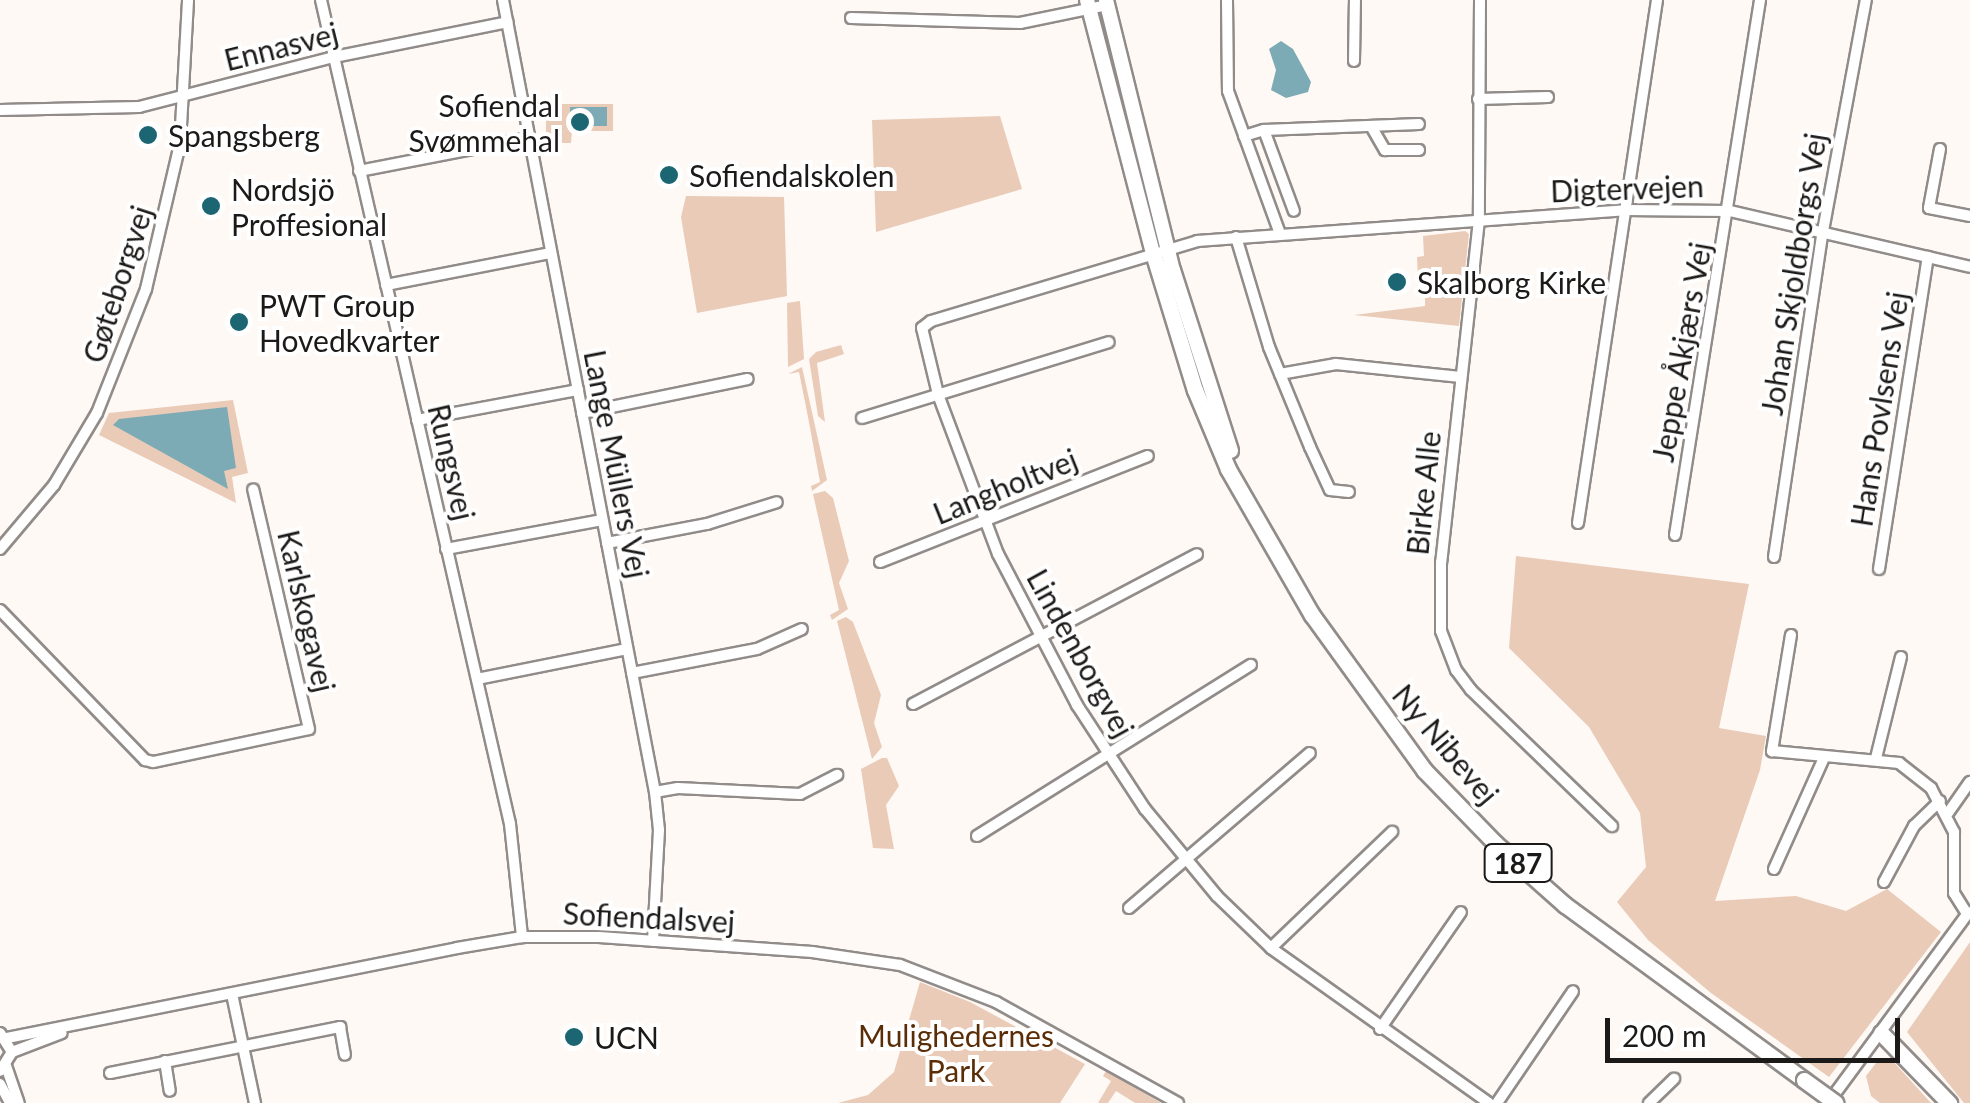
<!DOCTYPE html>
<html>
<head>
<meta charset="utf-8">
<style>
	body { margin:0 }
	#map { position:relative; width:1970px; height:1103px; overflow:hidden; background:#fef9f5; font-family:Lato,sans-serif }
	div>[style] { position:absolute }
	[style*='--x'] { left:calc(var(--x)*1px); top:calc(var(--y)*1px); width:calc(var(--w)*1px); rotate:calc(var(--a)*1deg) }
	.green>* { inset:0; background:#e9cbb8 }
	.water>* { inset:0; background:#7cabb5; transform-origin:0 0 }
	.roads { filter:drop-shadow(2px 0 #918c89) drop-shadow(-2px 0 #918c89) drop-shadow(0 2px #918c89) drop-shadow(0 -2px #918c89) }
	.minor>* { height:10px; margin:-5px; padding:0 5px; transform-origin:5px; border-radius:5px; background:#fff }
	.major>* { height:14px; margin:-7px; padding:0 7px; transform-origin:7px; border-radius:7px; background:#fff }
	.highway>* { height:15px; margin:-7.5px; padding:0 7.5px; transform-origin:7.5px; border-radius:7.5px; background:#fff }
	.bridges { filter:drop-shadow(2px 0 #918c89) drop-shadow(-2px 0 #918c89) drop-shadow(0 2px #918c89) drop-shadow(0 -2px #918c89) }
	.highway-bridge>* { height:15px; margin:-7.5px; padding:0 7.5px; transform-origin:7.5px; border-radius:7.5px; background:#fff }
	.dots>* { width:28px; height:28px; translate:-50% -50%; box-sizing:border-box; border:5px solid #fff; border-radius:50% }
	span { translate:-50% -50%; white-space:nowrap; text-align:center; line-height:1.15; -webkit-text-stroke:8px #fff; paint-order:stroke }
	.shield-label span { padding:2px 8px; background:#fff; border:2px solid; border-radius:8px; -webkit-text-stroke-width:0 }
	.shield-label { font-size:28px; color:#1c1a19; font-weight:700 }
	.street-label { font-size:30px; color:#1c1a19 }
	.poi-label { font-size:30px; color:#1c1a19 }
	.right { translate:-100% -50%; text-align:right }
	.left { translate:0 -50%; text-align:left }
	.park-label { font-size:30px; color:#5b2d06 }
	.scale { position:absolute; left:1605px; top:1018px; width:295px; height:45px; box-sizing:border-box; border:5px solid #1c1a19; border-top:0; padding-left:12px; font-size:30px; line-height:35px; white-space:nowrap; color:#1c1a19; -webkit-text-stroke:8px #fff; paint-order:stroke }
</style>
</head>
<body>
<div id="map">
	<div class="green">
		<div style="clip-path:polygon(546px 104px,613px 104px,613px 131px,572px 131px,571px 143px,546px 143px)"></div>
		<div style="clip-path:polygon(1000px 116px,1022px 189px,876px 232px,872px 120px)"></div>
		<div style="clip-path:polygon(686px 196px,784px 197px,787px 296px,697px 313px,681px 217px)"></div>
		<div style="clip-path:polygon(1465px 231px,1469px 234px,1459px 326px,1354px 315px,1425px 306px,1425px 298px,1429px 297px,1427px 279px,1418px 280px,1417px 257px,1424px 256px,1423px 236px)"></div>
		<div style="clip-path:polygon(800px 301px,804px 359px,788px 367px,787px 303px)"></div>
		<div style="clip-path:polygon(841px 345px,844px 354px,817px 363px,825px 422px,818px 416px,809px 359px,816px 352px)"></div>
		<div style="clip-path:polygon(802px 367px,827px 480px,812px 491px,811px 486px,820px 482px,808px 417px,799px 372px,788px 374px)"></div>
		<div style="clip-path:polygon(233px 400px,248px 473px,232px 477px,236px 503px,99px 435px,109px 413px)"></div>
		<div style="clip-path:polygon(825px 491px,833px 498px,849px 561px,839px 583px,848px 609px,832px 620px,830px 615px,839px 610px,813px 494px)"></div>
		<div style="clip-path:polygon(1516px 556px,1749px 584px,1719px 728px,1766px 736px,1760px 770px,1715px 901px,1796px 896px,1846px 911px,1887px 889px,1941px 932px,1829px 1077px,1711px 993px,1648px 940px,1617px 902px,1646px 867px,1640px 813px,1589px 727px,1509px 648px)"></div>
		<div style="clip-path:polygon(846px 617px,853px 622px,881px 695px,874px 723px,882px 747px,872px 759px,837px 621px)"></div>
		<div style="clip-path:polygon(882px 758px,887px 758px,899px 786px,886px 805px,894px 849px,873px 848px,861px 769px)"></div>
		<div style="clip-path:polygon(1970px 942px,1970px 1103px,1964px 1103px,1907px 1032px)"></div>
		<div style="clip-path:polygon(920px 982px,970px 1002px,1085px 1064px,1060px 1103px,838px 1103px,868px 1095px,894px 1072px)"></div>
		<div style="clip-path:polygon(1879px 1059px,1892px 1060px,1931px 1103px,1880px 1103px,1871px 1096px,1866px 1076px)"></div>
		<div style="clip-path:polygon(1106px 1071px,1161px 1103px,1135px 1103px,1116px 1091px,1108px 1103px,1098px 1103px,1111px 1081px,1103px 1076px)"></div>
	</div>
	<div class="water">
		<div style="clip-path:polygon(1281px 41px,1293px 49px,1311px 82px,1308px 92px,1286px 98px,1271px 90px,1276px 70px,1269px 49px)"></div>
		<div style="left:570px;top:107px;width:37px;height:19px"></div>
		<div style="clip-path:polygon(227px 407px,236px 468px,224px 471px,228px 489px,113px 425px,119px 419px)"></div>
	</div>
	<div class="roads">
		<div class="minor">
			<div style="--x:321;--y:0;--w:845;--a:77.08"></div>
			<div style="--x:510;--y:824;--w:114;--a:83.9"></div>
			<div style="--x:503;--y:0;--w:806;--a:79.14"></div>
			<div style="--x:655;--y:792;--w:38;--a:84"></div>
			<div style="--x:659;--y:830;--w:111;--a:93.1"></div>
			<div style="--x:1227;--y:0;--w:91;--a:89.4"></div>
			<div style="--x:1228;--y:91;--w:152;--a:70"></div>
			<div style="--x:1480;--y:0;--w:220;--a:90.3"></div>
			<div style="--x:1479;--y:220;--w:344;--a:96.3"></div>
			<div style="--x:1441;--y:562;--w:69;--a:90"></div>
			<div style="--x:1441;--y:631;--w:42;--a:69"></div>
			<div style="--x:1456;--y:670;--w:25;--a:53"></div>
			<div style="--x:1471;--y:690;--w:196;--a:44"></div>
			<div style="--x:851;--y:18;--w:169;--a:1.7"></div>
			<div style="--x:1020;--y:23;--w:90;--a:-11.6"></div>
			<div style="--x:1354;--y:61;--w:61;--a:-89.1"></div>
			<div style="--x:1478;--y:99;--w:70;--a:-1.6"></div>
			<div style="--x:0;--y:110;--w:139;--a:-1.2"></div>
			<div style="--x:139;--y:107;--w:201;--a:-14.4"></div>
			<div style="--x:334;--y:57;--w:177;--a:-11.4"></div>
			<div style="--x:1371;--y:126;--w:28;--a:60"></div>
			<div style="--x:1385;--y:150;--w:34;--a:0"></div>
			<div style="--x:1264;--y:130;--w:86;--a:69.7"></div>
			<div style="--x:1244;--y:136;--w:21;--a:-17"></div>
			<div style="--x:1264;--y:130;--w:155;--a:-2.2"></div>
			<div style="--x:1940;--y:149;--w:60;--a:100.6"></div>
			<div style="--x:1929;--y:208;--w:42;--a:11"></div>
			<div style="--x:359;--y:171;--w:173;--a:-11"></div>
			<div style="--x:1236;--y:237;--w:115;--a:73.3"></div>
			<div style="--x:1269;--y:347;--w:108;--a:67.7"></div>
			<div style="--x:1310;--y:447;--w:47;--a:65.1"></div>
			<div style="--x:1330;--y:490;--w:19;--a:6"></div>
			<div style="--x:386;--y:285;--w:168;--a:-11"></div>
			<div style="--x:1280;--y:374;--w:57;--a:-10.1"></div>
			<div style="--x:1336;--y:364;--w:125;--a:6"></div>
			<div style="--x:582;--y:413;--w:169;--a:-11.6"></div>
			<div style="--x:862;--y:418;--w:258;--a:-17.1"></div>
			<div style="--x:417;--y:420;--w:164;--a:-10.6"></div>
			<div style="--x:1578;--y:523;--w:529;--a:-81.41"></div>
			<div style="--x:1675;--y:535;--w:542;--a:-80.97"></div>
			<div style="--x:607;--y:543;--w:102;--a:-10.8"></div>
			<div style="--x:707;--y:524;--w:73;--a:-17.4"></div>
			<div style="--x:0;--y:549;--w:84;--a:-49.8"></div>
			<div style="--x:54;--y:485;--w:84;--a:-59.2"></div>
			<div style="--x:97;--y:413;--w:133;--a:-68.4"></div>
			<div style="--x:146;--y:289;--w:149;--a:-76.8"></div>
			<div style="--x:180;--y:144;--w:144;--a:-86.8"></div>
			<div style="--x:446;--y:549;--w:159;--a:-10.5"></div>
			<div style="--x:1774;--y:557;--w:330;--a:-81.5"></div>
			<div style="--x:1823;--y:231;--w:235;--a:-79.5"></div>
			<div style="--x:880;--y:562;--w:288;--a:-21.6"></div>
			<div style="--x:1879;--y:569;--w:316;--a:-81.1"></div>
			<div style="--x:0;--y:610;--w:209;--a:46"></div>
			<div style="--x:145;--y:760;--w:8;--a:14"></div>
			<div style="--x:153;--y:762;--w:159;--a:-11.9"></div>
			<div style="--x:309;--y:729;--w:246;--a:-103.1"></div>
			<div style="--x:1791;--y:635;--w:118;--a:99.3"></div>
			<div style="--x:1772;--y:751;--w:128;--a:5.4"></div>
			<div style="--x:1899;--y:763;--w:41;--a:38"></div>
			<div style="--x:1931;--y:788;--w:50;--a:62.4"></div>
			<div style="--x:1954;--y:832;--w:61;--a:90"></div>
			<div style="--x:1954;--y:893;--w:25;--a:58"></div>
			<div style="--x:632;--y:673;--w:127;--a:-10.9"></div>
			<div style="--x:757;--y:649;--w:49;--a:-24"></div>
			<div style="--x:477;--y:679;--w:153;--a:-11.3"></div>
			<div style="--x:913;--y:704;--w:321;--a:-27.8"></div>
			<div style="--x:1876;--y:758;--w:104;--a:-76.1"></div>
			<div style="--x:655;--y:792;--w:23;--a:-10"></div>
			<div style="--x:678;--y:788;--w:122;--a:2.8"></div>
			<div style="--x:800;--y:794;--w:42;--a:-27.2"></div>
			<div style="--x:1948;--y:813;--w:38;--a:-55"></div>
			<div style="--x:977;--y:836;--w:323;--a:-32"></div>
			<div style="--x:1774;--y:869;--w:122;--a:-65.8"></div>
			<div style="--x:1884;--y:882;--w:64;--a:-61.8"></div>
			<div style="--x:1914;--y:826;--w:36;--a:-44"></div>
			<div style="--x:1129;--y:908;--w:238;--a:-40.6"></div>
			<div style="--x:1271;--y:948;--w:168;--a:-43.8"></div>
			<div style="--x:232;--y:994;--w:111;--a:78.1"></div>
			<div style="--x:1380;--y:1029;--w:142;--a:-55.3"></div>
			<div style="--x:0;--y:1033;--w:22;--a:58"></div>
			<div style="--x:12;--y:1052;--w:22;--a:122"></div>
			<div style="--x:7;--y:1038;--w:459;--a:-11.3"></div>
			<div style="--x:457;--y:948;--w:66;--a:-9.6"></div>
			<div style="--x:522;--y:937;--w:77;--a:0"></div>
			<div style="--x:599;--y:937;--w:214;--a:4"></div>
			<div style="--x:812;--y:952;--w:89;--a:8.4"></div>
			<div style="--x:900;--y:965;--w:103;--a:21.1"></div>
			<div style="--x:996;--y:1002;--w:208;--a:29"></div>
			<div style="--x:12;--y:1052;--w:53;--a:-20.8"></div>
			<div style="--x:165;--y:1061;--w:30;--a:81"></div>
			<div style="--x:6;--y:1066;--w:39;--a:71"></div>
			<div style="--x:110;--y:1073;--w:235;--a:-11.3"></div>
			<div style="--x:340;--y:1027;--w:28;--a:80"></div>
			<div style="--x:0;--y:1084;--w:21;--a:62"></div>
			<div style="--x:1489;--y:1103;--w:267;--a:-144.6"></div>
			<div style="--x:1271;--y:948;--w:75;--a:-136.1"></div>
			<div style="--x:1217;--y:896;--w:113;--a:-129.6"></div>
			<div style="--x:1145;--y:809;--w:124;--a:-123.2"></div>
			<div style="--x:1077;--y:705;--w:170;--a:-117.6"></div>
			<div style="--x:998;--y:554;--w:171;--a:-110.6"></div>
			<div style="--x:938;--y:394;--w:68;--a:-103.6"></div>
			<div style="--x:922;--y:328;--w:11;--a:-38"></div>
			<div style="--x:931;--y:321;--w:278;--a:-16.7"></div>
			<div style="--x:1197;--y:241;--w:429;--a:-4.1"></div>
			<div style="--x:1625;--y:210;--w:105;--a:0.5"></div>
			<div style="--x:1730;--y:211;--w:246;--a:13.1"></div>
			<div style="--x:1497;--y:1103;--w:135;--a:-55.8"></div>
			<div style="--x:1649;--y:1103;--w:35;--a:-44"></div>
			<div style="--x:1828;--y:1103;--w:237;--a:-53.6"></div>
		</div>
		<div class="major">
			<div style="--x:1087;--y:0;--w:261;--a:75.4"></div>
			<div style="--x:1106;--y:0;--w:278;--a:76.1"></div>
			<div style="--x:1173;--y:270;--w:190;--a:72.2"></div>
		</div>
		<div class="highway">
			<div style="--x:1153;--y:253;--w:143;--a:73"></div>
			<div style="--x:1195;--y:390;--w:86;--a:67.3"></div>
			<div style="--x:1228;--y:469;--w:168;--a:60.1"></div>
			<div style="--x:1312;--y:615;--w:191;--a:54.1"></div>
			<div style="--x:1424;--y:770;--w:102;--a:45.8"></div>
			<div style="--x:1495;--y:843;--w:94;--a:41.5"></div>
			<div style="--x:1565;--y:905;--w:296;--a:36.2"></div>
			<div style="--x:1881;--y:1033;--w:98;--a:45.8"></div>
		</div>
	</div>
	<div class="bridges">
		<div class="highway-bridge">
			<div style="--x:1804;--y:1080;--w:39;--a:36"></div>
		</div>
	</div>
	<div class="dots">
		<div style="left:580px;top:122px;background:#1c6572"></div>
		<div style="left:148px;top:135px;background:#1c6572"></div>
		<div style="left:669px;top:175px;background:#1c6572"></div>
		<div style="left:211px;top:206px;background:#1c6572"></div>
		<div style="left:1397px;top:282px;background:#1c6572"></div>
		<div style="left:239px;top:322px;background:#1c6572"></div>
		<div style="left:574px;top:1037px;background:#1c6572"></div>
	</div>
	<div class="shield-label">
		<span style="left:1518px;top:863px">187</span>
	</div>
	<div class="street-label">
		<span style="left:281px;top:46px;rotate:-14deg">Ennasvej</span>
		<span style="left:1627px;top:188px;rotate:-2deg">Digtervejen</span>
		<span style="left:1793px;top:274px;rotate:-81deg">Johan Skjoldborgs Vej</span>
		<span style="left:117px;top:284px;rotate:-72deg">Gøteborgvej</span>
		<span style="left:1681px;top:352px;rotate:-80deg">Jeppe Åkjærs Vej</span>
		<span style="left:1879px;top:409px;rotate:-81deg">Hans Povlsens Vej</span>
		<span style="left:452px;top:462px;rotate:77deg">Rungsvej</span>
		<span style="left:617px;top:464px;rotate:79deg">Lange Müllers Vej</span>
		<span style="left:1005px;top:486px;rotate:-22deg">Langholtvej</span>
		<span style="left:1423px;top:493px;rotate:-84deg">Birke Alle</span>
		<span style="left:307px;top:611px;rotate:77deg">Karlskogavej</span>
		<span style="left:1081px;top:653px;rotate:61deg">Lindenborgvej</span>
		<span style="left:1446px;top:744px;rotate:50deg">Ny Nibevej</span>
		<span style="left:649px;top:917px;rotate:3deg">Sofiendalsvej</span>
	</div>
	<div class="poi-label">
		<span class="right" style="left:560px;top:122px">Sofiendal<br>Svømmehal</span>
		<span class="left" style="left:168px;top:135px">Spangsberg</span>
		<span class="left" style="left:689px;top:175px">Sofiendalskolen</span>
		<span class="left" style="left:231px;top:206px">Nordsjö<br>Proffesional</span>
		<span class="left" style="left:1417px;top:282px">Skalborg Kirke</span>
		<span class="left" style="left:259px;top:322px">PWT Group<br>Hovedkvarter</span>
		<span class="left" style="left:594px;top:1037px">UCN</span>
	</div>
	<div class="park-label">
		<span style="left:956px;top:1052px">Mulighedernes<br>Park</span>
	</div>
	<div class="scale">200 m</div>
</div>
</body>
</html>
